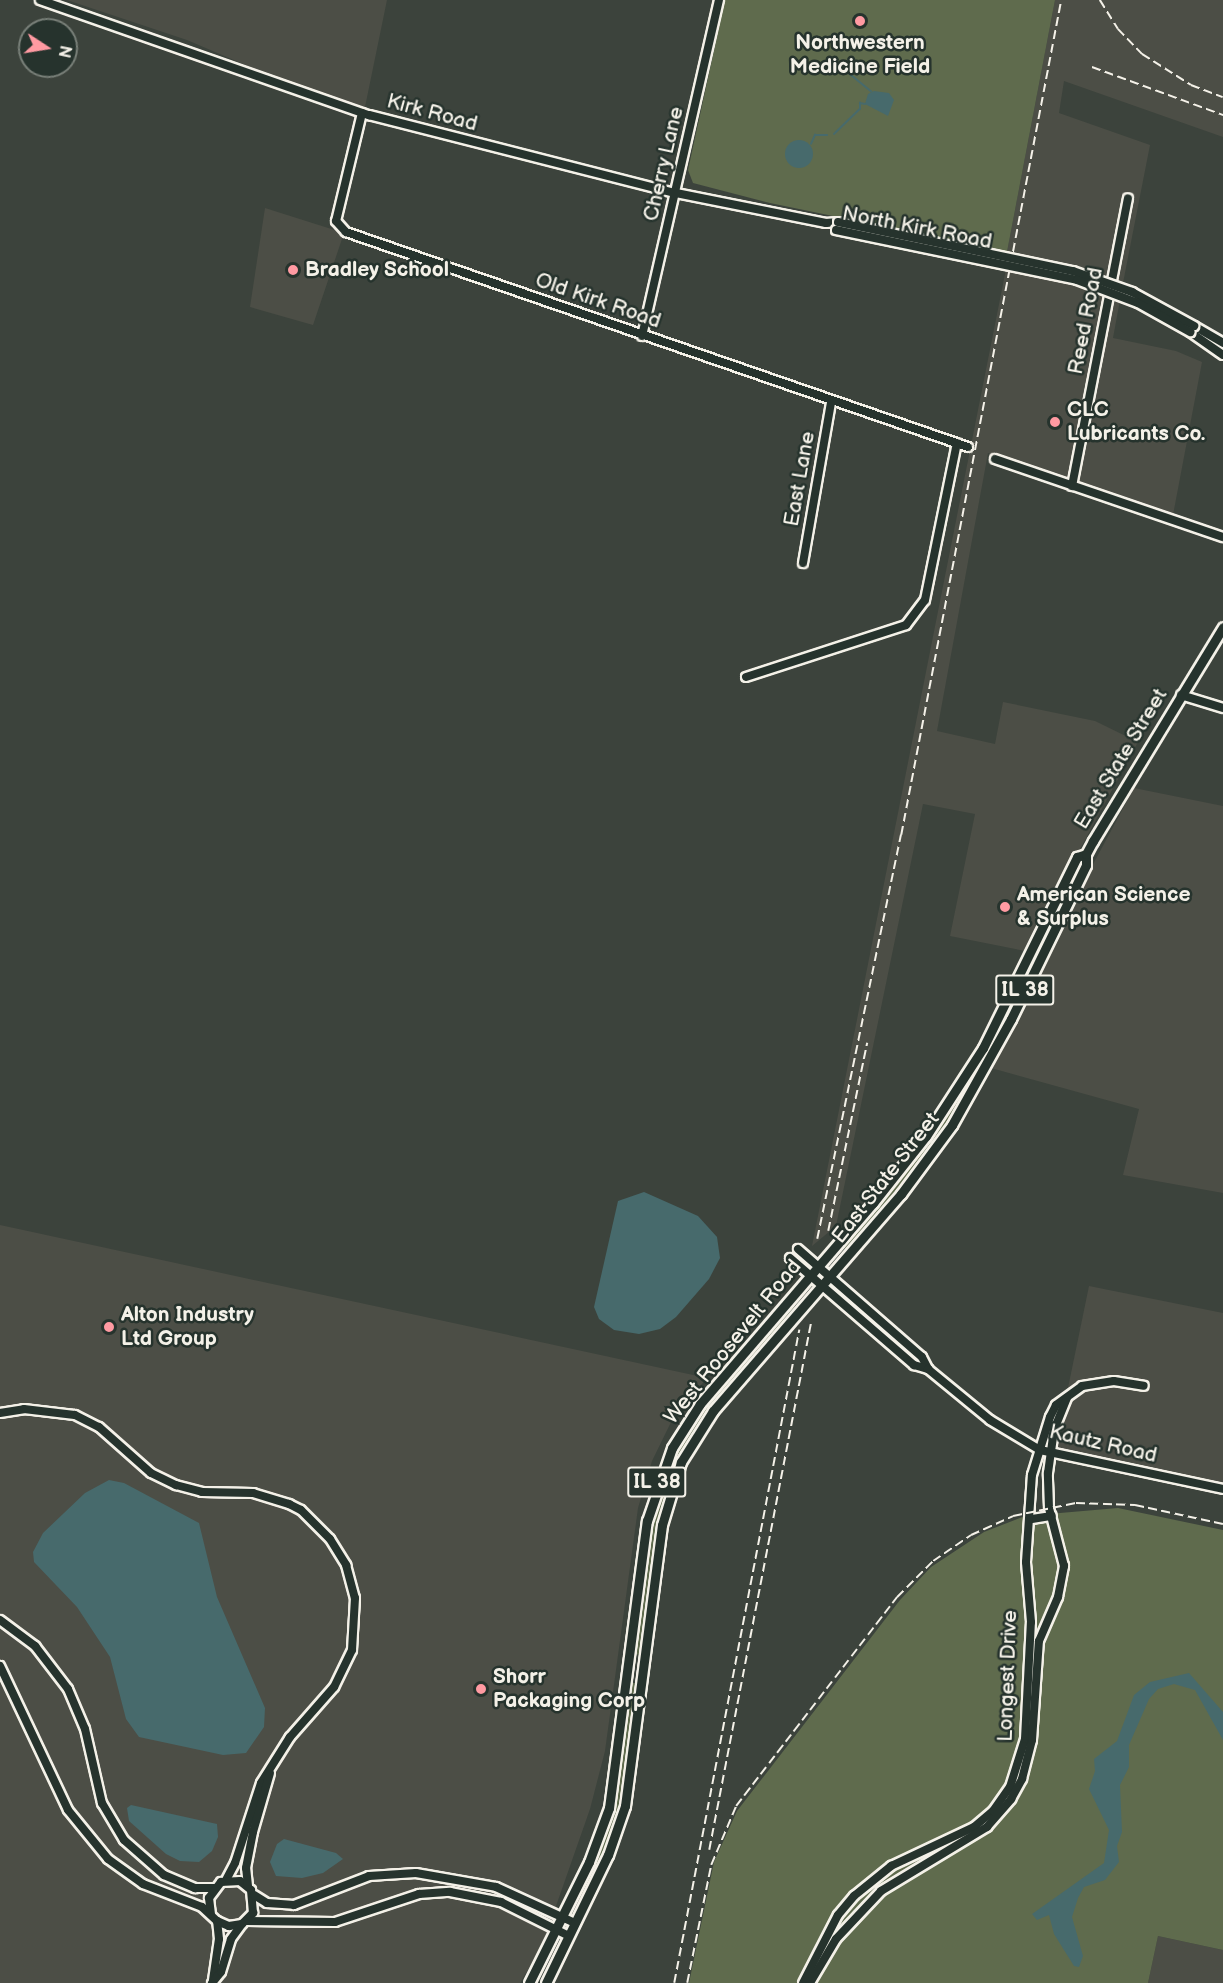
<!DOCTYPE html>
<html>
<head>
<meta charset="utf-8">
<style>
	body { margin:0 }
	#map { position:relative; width:1223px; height:1983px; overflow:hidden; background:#3c433c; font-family:"Balsamiq Sans",sans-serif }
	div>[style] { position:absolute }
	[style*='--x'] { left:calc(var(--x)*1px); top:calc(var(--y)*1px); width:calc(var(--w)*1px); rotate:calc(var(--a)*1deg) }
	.built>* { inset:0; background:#4c4e46 }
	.green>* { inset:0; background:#5f6b4d }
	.water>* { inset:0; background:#476a6c }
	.round { border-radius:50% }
	.stream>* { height:1.5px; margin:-0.75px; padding:0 0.75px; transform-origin:0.75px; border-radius:0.75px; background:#476a6c }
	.roads { filter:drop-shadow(2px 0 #f4f1e8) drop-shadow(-2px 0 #f4f1e8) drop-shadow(0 2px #f4f1e8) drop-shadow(0 -2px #f4f1e8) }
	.minor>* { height:8px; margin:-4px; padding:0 4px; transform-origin:4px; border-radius:4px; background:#26332d }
	.major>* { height:9px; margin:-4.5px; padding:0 4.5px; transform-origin:4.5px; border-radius:4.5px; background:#26332d }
	.rail>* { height:1.5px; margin-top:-0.75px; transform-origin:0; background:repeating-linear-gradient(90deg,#f4f1e8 0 9px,transparent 0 13.5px) }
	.bridges { filter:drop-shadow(2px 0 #f4f1e8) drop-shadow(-2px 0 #f4f1e8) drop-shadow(0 2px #f4f1e8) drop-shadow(0 -2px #f4f1e8) }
	.minor-bridge>* { height:8px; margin:-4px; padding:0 4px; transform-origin:4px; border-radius:4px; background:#26332d }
	.dots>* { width:16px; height:16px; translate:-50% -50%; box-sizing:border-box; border:3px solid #26332d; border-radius:50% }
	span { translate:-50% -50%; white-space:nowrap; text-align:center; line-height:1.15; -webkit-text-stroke:5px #26332d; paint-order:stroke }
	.shield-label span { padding:2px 4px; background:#26332d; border:2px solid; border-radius:4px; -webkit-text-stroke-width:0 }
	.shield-label { font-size:20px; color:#f4f1e8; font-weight:700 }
	.poi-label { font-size:21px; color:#f4f1e8; font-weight:700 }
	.left { translate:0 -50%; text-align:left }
	.street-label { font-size:21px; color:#f4f1e8 }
	.north { position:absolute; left:18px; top:18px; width:60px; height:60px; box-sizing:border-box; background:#26332d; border:2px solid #787f78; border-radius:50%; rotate:102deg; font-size:16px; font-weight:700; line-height:24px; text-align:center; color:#f4f1e8 }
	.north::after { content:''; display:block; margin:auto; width:21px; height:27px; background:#ff9aa2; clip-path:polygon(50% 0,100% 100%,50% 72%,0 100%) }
</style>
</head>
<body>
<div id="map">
	<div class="built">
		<div style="clip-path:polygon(67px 0,387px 0,365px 107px,283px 81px,187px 40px)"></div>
		<div style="clip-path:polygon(1055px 0,1223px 0,1223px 137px,1064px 81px,1059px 113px,1150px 145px,1123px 283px,1064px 264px,1007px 252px)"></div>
		<div style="clip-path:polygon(265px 208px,344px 233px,313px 325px,250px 307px)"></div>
		<div style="clip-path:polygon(1006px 269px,1067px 282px,1120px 300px,1113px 338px,1176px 351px,1202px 362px,1173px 515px,988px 453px,937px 731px,995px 744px,1003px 702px,1095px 721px,1138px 742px,1025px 951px,950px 936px,975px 814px,923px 804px,836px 1226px,812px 1246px)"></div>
		<div style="clip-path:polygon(1134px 788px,1223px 806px,1223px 1193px,1123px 1175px,1139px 1109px,991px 1068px,1062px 922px)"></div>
		<div style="clip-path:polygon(0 1225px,707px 1378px,673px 1418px,652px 1461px,638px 1508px,605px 1751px,590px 1809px,542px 1946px,520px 1983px,0 1983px)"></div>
		<div style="clip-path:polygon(1089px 1286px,1223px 1313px,1223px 1484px,1055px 1451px)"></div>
		<div style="clip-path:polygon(1158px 1936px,1223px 1950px,1223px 1983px,1148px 1983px)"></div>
	</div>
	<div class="green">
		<div style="clip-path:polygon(725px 0,1055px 0,1007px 252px,770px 203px,693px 183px,688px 170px)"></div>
		<div style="clip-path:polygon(991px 1040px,995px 1041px,940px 1136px,847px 1250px,844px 1248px,914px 1162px)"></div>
		<div style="clip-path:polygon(791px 1304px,794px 1307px,700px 1422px,672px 1473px,658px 1523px,641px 1655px,635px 1654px,653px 1511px,677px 1447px,704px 1405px)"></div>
		<div style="clip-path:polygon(1118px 1508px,1223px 1530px,1223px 1950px,1158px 1936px,1148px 1983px,689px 1983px,714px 1862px,737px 1811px,900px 1600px,931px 1567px,984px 1532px,1025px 1516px)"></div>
		<div style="clip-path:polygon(631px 1683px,635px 1683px,626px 1785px,618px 1818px,595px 1873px,568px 1916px,614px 1808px)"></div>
	</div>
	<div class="water">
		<div style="clip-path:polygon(874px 91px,889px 93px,894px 100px,888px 116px,865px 104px,868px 94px)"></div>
		<div class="round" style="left:785px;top:140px;width:28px;height:28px"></div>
		<div style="clip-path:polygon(644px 1192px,698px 1216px,717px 1237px,720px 1258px,709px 1279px,676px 1317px,660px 1329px,639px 1334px,614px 1330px,599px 1319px,594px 1307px,618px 1201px)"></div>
		<div style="clip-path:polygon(109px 1480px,124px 1483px,199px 1523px,217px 1597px,265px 1708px,264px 1727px,246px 1753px,223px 1755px,139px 1737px,126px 1719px,110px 1657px,77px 1607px,34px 1562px,33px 1552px,43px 1533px,85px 1493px)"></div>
		<div style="clip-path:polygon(1189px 1673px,1223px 1712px,1223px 1740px,1195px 1690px,1174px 1684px,1158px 1689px,1149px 1699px,1129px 1745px,1129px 1767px,1120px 1785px,1122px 1832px,1117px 1846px,1119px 1862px,1105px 1880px,1084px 1887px,1078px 1898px,1072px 1917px,1083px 1956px,1079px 1967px,1074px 1966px,1054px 1934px,1049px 1915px,1037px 1920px,1032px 1914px,1104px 1863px,1109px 1830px,1089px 1789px,1095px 1771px,1094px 1759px,1117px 1741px,1134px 1695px,1150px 1682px)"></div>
		<div style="clip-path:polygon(131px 1805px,217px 1824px,218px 1837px,212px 1851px,199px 1862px,180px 1861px,166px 1854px,129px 1821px,127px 1808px)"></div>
		<div style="clip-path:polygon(284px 1839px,336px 1853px,343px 1859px,323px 1873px,302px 1878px,276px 1876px,270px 1862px,277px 1844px)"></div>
	</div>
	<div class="stream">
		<div style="--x:834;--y:61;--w:48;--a:39"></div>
		<div style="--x:834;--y:134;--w:36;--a:-44"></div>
		<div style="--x:860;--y:109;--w:6;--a:-90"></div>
		<div style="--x:860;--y:103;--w:5;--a:11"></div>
		<div style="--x:811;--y:144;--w:10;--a:-66"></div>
		<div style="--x:815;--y:135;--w:12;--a:0"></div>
	</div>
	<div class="roads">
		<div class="minor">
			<div style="--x:40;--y:0;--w:349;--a:19.3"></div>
			<div style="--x:369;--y:115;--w:317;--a:14.3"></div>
			<div style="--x:676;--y:193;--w:153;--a:11.3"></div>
			<div style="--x:826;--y:223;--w:12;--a:-5"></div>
			<div style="--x:362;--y:113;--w:111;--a:103.5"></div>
			<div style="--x:336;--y:221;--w:15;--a:48"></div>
			<div style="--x:346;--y:232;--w:658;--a:19.07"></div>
			<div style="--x:1194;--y:326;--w:34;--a:30"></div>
			<div style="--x:1190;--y:332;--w:40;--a:34.9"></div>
			<div style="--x:642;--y:336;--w:345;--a:-77.1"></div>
			<div style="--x:995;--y:459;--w:241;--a:18.9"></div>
			<div style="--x:1072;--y:486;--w:293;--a:-79"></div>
			<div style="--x:803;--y:563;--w:163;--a:-80.1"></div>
			<div style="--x:746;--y:677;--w:168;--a:-18"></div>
			<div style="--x:906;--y:625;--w:31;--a:-53"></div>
			<div style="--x:925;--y:600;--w:160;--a:-78.5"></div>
			<div style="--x:1181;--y:695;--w:44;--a:17.2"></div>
			<div style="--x:798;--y:1249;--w:164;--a:41.1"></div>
			<div style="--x:922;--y:1357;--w:13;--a:63"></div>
			<div style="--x:790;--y:1258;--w:164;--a:40.8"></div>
			<div style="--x:914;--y:1365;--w:15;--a:16"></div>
			<div style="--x:928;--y:1369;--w:80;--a:39.4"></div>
			<div style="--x:990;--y:1420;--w:58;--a:31"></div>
			<div style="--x:1040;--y:1450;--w:187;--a:12"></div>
			<div style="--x:0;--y:1413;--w:24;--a:-9"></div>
			<div style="--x:24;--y:1409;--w:51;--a:6.7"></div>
			<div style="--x:75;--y:1415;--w:27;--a:27"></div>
			<div style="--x:99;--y:1427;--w:69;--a:41.5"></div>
			<div style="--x:151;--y:1473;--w:28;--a:26"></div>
			<div style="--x:176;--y:1485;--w:27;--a:15"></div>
			<div style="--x:202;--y:1492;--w:51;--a:1.1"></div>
			<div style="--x:253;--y:1493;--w:38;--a:17"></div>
			<div style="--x:289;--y:1504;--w:13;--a:27"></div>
			<div style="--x:301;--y:1510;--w:41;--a:45"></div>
			<div style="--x:330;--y:1539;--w:31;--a:58"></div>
			<div style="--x:346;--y:1565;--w:34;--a:75"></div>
			<div style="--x:355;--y:1598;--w:52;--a:93.3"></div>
			<div style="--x:352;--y:1650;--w:41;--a:115.9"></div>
			<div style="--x:334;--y:1687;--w:67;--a:131.3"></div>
			<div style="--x:290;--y:1737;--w:54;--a:122.2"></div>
			<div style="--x:261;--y:1783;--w:84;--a:108"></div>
			<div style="--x:235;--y:1863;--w:19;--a:118"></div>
			<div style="--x:1032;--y:1519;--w:20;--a:-9"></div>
			<div style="--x:0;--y:1620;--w:44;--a:36.6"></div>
			<div style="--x:35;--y:1646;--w:54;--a:52.5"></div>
			<div style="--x:68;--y:1689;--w:43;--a:67"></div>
			<div style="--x:85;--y:1729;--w:76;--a:77.1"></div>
			<div style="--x:102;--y:1803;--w:43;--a:59.3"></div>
			<div style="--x:124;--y:1840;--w:53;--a:41.2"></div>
			<div style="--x:164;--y:1875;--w:34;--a:23"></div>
			<div style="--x:195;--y:1888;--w:19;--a:0"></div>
			<div style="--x:0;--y:1666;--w:159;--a:64.7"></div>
			<div style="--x:68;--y:1810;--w:63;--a:50.8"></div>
			<div style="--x:108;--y:1859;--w:43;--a:35.5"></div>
			<div style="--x:143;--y:1884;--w:63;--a:21.3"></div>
			<div style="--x:202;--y:1907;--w:21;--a:43"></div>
			<div style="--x:217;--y:1921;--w:13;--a:23"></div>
			<div style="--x:229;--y:1926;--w:13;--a:-9"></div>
			<div style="--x:242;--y:1924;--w:16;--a:-45"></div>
			<div style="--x:253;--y:1913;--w:23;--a:-95"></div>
			<div style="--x:251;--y:1890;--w:14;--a:-141"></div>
			<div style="--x:240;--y:1881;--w:19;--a:177"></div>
			<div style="--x:221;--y:1882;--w:20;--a:127"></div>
			<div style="--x:209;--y:1898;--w:16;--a:83"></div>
			<div style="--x:248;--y:1886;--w:18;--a:-96"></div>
			<div style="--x:246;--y:1868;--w:37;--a:-79"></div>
			<div style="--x:253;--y:1832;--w:61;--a:-73.9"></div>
			<div style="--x:254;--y:1895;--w:15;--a:32"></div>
			<div style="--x:267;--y:1903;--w:27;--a:4"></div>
			<div style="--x:294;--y:1905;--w:80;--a:-21.1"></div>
			<div style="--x:369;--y:1876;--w:47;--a:-3.7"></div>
			<div style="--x:416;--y:1873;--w:81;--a:9.9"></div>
			<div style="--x:496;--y:1887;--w:87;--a:24.5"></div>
			<div style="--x:247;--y:1921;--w:88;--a:0.7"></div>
			<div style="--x:335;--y:1922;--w:89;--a:-18.4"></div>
			<div style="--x:419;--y:1894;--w:31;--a:-4"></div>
			<div style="--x:450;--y:1892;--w:52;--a:11.1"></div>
			<div style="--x:501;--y:1902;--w:76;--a:26.6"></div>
			<div style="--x:213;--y:1980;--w:41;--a:-81.7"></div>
			<div style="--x:219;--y:1939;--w:18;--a:-96"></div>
			<div style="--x:212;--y:1983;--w:14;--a:-51"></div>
			<div style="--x:221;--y:1972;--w:34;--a:-73"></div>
			<div style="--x:231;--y:1939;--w:19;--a:-54"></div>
			<div style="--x:803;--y:1983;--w:76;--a:-62.8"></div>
			<div style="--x:838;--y:1915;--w:25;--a:-50"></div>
			<div style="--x:854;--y:1896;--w:48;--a:-39"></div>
			<div style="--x:891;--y:1866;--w:92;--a:-25.2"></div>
			<div style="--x:974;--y:1827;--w:25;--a:-40"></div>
			<div style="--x:993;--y:1811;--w:29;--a:-55"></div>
			<div style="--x:1010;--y:1787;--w:50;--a:-72.6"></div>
			<div style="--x:1025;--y:1739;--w:117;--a:-87.1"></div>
			<div style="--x:1031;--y:1622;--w:60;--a:-94.8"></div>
			<div style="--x:1026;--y:1562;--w:87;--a:-86.1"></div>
			<div style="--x:1032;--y:1475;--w:61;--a:-72.8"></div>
			<div style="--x:1050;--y:1417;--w:13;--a:-63"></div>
			<div style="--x:1056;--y:1405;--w:32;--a:-36"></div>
			<div style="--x:1082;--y:1386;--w:32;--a:-9"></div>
			<div style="--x:1114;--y:1381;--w:30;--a:9"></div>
			<div style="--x:810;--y:1983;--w:51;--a:-59.4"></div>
			<div style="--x:836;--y:1939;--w:66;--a:-46.8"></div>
			<div style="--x:881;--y:1891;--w:124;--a:-31.1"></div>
			<div style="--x:987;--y:1827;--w:37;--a:-49"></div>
			<div style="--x:1011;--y:1799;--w:23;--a:-61"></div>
			<div style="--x:1022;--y:1779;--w:40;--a:-75.6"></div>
			<div style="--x:1032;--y:1740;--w:99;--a:-86"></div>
			<div style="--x:1039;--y:1641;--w:48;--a:-66.6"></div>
			<div style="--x:1058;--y:1597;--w:32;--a:-79"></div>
			<div style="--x:1064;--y:1566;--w:60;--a:-104.5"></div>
			<div style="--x:1049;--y:1508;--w:35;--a:-92"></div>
			<div style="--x:1048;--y:1473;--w:43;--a:-82.1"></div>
			<div style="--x:1054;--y:1430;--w:35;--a:-68"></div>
		</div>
		<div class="major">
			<div style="--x:529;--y:1983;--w:135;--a:-63.6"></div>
			<div style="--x:589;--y:1862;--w:58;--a:-69.7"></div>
			<div style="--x:609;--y:1808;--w:290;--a:-82.5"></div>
			<div style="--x:647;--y:1521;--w:77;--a:-71.1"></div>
			<div style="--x:672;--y:1448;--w:52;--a:-57.5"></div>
			<div style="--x:700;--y:1404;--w:265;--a:-49.3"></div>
			<div style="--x:873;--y:1203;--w:85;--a:-51.7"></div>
			<div style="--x:926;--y:1136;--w:105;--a:-57.1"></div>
			<div style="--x:983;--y:1048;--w:213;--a:-63.8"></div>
			<div style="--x:1077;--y:857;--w:9;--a:-18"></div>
			<div style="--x:546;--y:1983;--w:142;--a:-64.2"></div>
			<div style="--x:608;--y:1855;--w:52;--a:-70.9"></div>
			<div style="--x:625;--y:1806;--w:283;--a:-82.5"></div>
			<div style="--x:662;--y:1525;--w:66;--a:-73.2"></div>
			<div style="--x:681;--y:1462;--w:60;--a:-57.9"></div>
			<div style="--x:713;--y:1411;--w:287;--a:-49.1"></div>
			<div style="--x:901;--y:1194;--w:86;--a:-53.5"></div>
			<div style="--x:952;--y:1125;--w:121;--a:-60.9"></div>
			<div style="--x:1011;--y:1019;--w:171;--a:-64"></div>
			<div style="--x:1086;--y:865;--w:11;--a:-90"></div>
			<div style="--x:1086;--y:854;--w:15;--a:-62"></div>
			<div style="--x:1093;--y:841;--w:250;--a:-58.7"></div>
		</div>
	</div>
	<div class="rail">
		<div style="--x:1100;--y:0;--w:34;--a:58"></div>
		<div style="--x:1118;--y:29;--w:35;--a:46"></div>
		<div style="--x:1142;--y:54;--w:58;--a:32.3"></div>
		<div style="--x:1191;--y:85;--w:34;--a:21"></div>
		<div style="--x:1092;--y:67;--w:140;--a:20.1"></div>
		<div style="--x:828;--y:1231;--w:192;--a:-78.3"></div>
		<div style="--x:817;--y:1239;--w:413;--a:-78.3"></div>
		<div style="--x:901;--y:835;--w:850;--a:-79.15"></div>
		<div style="--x:709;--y:1850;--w:538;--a:-79.07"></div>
		<div style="--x:674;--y:1983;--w:665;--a:-79.16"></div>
		<div style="--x:687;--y:1983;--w:120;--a:-78.5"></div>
		<div style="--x:711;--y:1865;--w:64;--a:-67"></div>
		<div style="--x:736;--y:1806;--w:264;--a:-52.4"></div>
		<div style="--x:897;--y:1597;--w:51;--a:-45"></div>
		<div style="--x:933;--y:1561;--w:46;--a:-34.4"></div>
		<div style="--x:971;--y:1535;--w:46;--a:-24.3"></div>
		<div style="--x:1013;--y:1516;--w:64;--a:-11.7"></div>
		<div style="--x:1076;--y:1503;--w:59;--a:1.9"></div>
		<div style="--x:1135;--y:1505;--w:90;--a:12.2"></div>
	</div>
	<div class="bridges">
		<div class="minor-bridge">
			<div style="--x:838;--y:222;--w:240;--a:11.8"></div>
			<div style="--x:1073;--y:271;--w:63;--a:19.6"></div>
			<div style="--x:1132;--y:292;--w:71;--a:28.7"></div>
			<div style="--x:836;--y:230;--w:246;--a:11.7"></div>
			<div style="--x:1077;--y:280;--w:65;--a:20.7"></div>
			<div style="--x:1138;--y:303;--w:60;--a:29.1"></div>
		</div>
	</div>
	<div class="dots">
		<div style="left:860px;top:21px;background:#ff9aa2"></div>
		<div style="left:293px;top:270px;background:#ff9aa2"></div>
		<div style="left:1055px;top:422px;background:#ff9aa2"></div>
		<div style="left:1005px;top:907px;background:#ff9aa2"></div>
		<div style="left:109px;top:1327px;background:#ff9aa2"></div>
		<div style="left:481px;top:1689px;background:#ff9aa2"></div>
	</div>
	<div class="shield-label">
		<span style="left:1025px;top:990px">IL 38</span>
		<span style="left:657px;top:1482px">IL 38</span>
	</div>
	<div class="poi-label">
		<span style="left:860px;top:55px">Northwestern<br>Medicine Field</span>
		<span class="left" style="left:305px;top:270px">Bradley School</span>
		<span class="left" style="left:1067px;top:422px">CLC<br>Lubricants Co.</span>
		<span class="left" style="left:1017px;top:907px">American Science<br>&amp; Surplus</span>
		<span class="left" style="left:121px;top:1327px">Alton Industry<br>Ltd Group</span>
		<span class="left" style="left:493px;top:1689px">Shorr<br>Packaging Corp</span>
	</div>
	<div class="street-label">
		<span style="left:432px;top:113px;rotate:15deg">Kirk Road</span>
		<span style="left:664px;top:164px;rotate:-77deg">Cherry Lane</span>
		<span style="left:917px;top:228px;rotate:11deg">North Kirk Road</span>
		<span style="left:598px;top:301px;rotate:19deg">Old Kirk Road</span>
		<span style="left:1086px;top:321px;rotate:-79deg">Reed Road</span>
		<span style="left:800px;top:479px;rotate:-80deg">East Lane</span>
		<span style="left:1121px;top:759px;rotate:-59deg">East State Street</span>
		<span style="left:886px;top:1178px;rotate:-52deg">East State Street</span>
		<span style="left:733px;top:1342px;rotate:-51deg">West Roosevelt Road</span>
		<span style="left:1103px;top:1444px;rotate:13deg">Kautz Road</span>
		<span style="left:1008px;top:1676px;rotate:-88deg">Longest Drive</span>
	</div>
	<div class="north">N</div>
</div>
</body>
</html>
